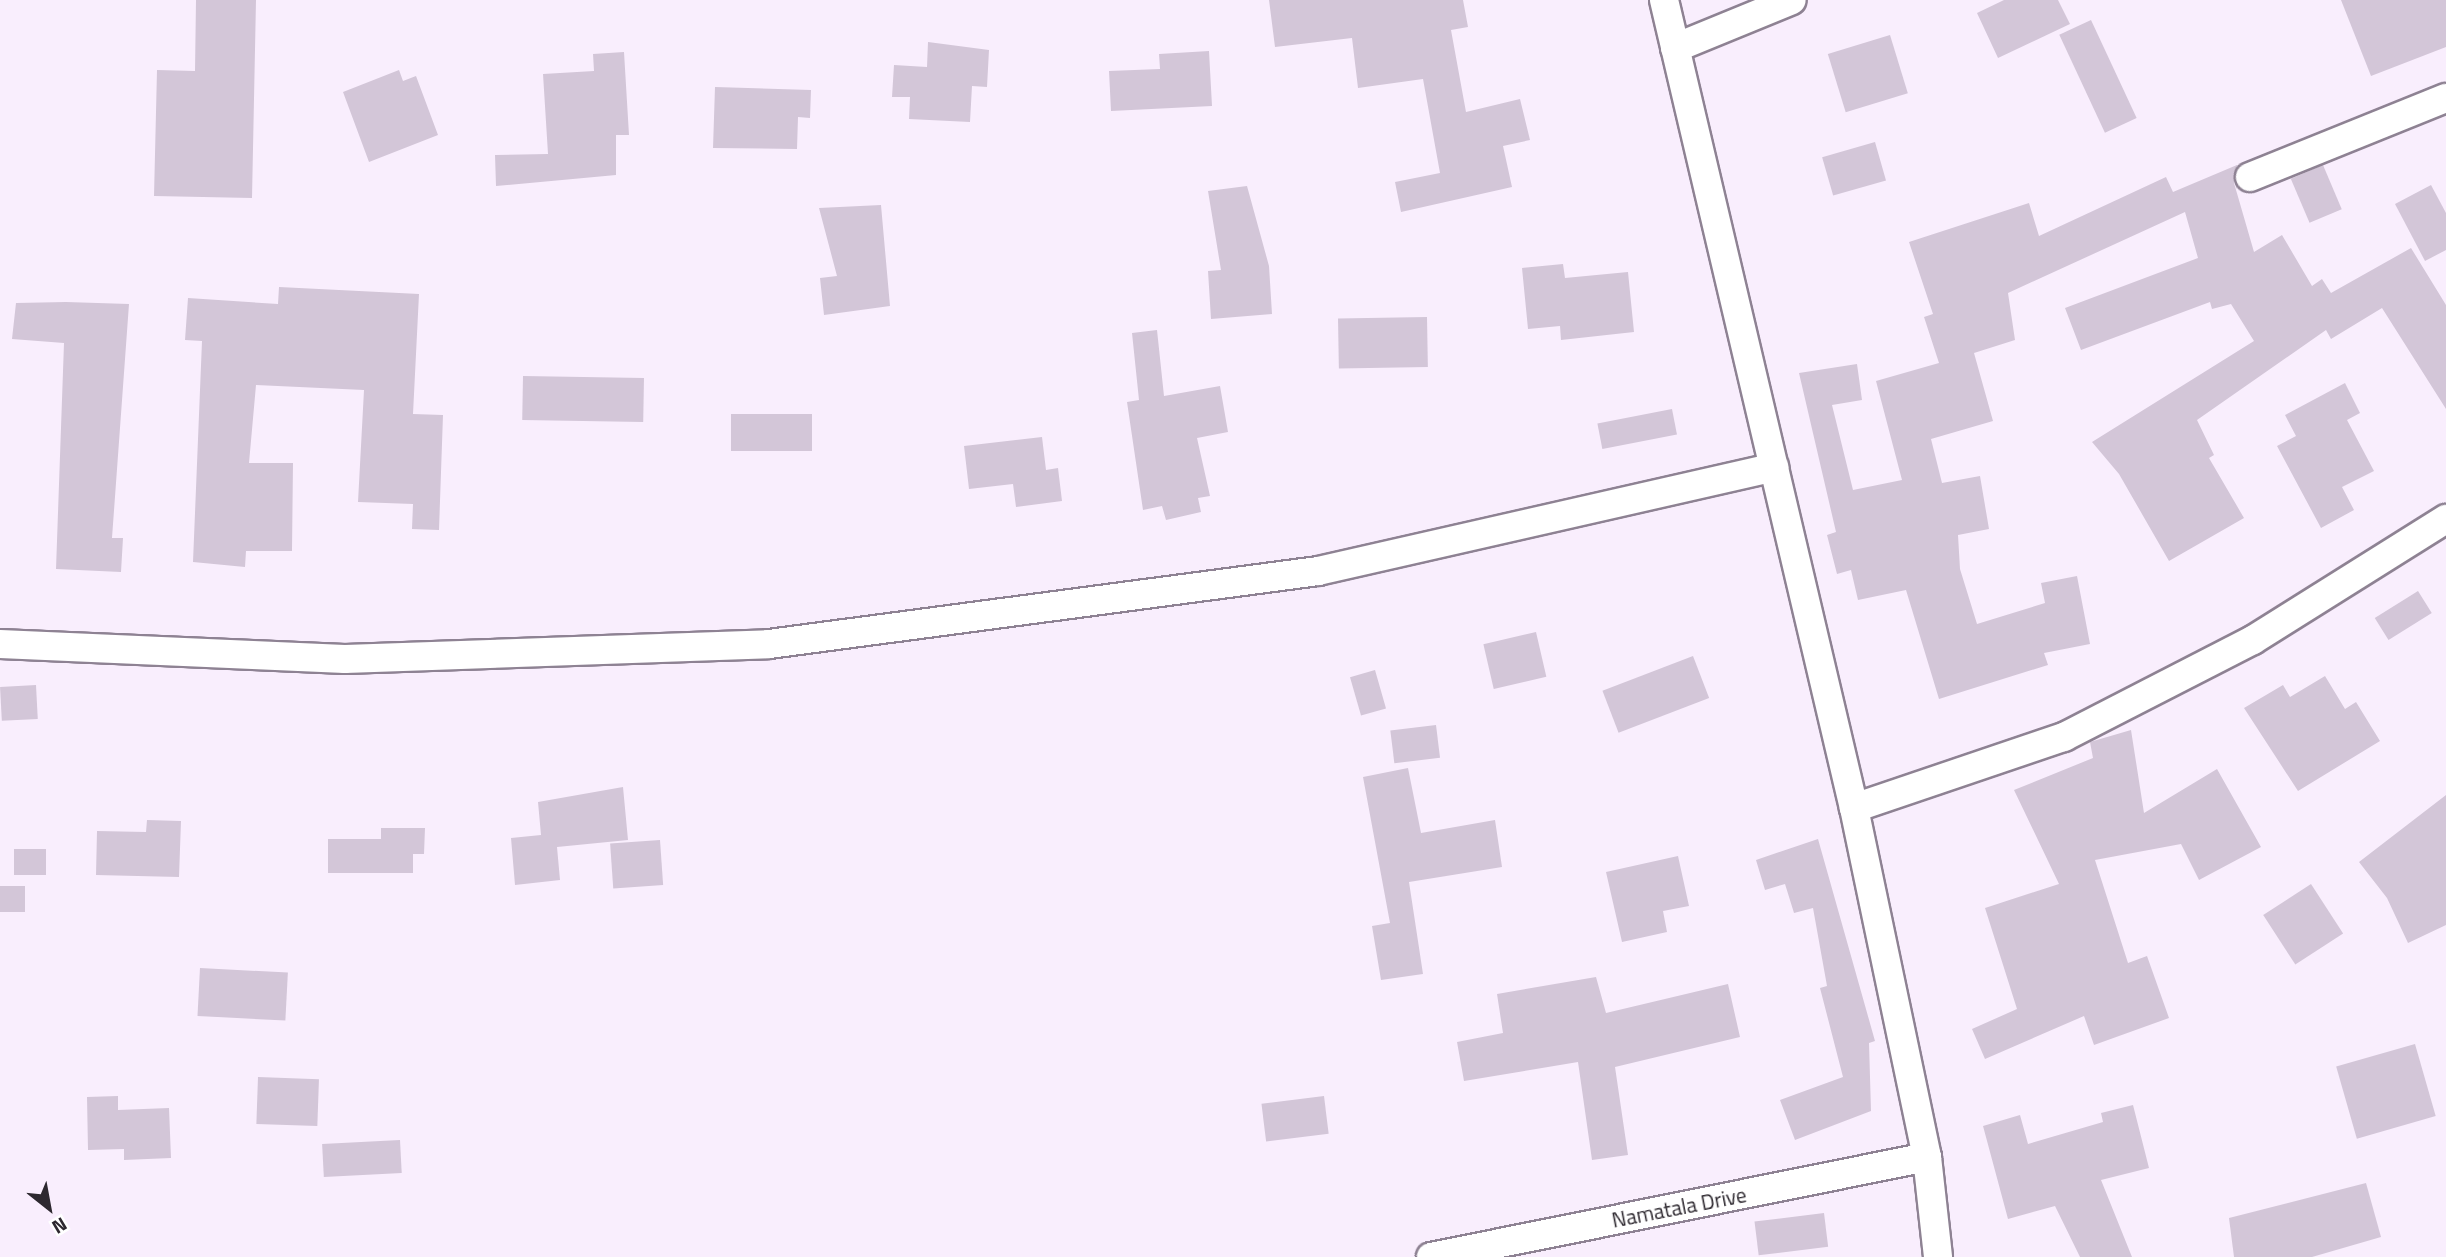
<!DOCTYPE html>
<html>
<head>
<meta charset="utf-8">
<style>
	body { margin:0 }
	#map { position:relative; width:2446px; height:1257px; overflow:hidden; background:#f9eefd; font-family:"Titillium Web",sans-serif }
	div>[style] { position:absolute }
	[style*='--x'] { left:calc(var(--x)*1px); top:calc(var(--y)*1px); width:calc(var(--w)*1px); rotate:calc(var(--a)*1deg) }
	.building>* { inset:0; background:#d3c6d8; transform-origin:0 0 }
	.roads { filter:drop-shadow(2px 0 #8e8293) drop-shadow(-2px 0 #8e8293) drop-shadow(0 2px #8e8293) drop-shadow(0 -2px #8e8293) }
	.street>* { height:28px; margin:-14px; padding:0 14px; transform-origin:14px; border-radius:14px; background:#fff }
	span { translate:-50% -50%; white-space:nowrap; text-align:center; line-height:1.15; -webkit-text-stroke:7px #fff; paint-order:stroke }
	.street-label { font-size:21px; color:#2d282f }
	.north { position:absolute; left:14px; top:1173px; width:70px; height:70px; -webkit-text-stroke:5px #fff; paint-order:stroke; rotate:149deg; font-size:19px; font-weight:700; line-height:28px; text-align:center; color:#2d282f }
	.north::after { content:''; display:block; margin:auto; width:24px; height:32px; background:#2d282f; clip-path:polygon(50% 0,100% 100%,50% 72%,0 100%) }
</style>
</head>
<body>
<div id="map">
	<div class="building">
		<div style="clip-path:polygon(196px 0,256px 0,252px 198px,154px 196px,157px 70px,195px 71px)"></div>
		<div style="clip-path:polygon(1269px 0,1463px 0,1468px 27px,1451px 30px,1466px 112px,1520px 99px,1530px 140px,1503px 146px,1512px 187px,1401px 212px,1395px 182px,1440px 173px,1423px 79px,1358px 88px,1352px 38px,1275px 47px)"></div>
		<div style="clip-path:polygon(2004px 0,2058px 0,2070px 24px,1998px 58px,1977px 13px)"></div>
		<div style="clip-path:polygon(2341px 0,2446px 0,2446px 47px,2371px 76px)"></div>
		<div style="left:2091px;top:20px;width:108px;height:35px;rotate:65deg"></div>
		<div style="left:1890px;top:35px;width:61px;height:65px;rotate:73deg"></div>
		<div style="clip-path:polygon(928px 42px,989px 50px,987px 87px,972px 86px,970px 122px,909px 119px,910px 97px,892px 97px,894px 65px,927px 67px)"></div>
		<div style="clip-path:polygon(1209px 51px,1212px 106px,1111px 111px,1109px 71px,1160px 69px,1159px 54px)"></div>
		<div style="clip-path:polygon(624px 52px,629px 135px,616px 135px,616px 175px,496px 186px,495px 155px,548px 154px,543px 74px,594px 71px,593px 54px)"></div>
		<div style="clip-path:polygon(399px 70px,403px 81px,416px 76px,438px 135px,369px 162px,343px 92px)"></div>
		<div style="clip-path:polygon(715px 87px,811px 90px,810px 118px,798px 117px,797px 149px,713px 148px)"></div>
		<div style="left:1875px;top:142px;width:40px;height:55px;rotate:74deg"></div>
		<div style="clip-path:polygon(2237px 165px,2234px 183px,2254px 252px,2282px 235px,2312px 286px,2322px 279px,2331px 293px,2411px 248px,2446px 305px,2446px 409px,2382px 308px,2331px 339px,2326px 330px,2197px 420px,2214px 455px,2209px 458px,2244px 518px,2169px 561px,2119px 474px,2092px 442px,2254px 341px,2231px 304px,2212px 309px,2210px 302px,2081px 350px,2065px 308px,2198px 258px,2185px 212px,2008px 293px,2015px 340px,1974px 353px,1993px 421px,1931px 439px,1942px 483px,1980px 476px,1989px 529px,1958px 535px,1960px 569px,1977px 624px,2045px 603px,2041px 583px,2077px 576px,2090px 644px,2044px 653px,2048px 665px,1939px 699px,1906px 590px,1858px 600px,1851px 570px,1837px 574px,1827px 535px,1836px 532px,1799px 373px,1857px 364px,1862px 400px,1832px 405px,1853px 490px,1902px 480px,1876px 381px,1939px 363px,1924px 317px,1933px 314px,1909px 242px,2029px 203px,2039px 236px,2166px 177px,2173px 192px)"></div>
		<div style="left:2323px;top:165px;width:48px;height:35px;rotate:67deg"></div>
		<div style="clip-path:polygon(2431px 185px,2446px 213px,2446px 250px,2425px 261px,2395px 204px)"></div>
		<div style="clip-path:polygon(1247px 186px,1269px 266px,1272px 314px,1211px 319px,1208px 271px,1221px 270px,1208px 191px)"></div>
		<div style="clip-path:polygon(881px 205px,890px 306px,824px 315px,820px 278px,837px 276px,819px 208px)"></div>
		<div style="clip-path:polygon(1563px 264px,1565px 278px,1628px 272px,1634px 332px,1561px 340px,1560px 326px,1528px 329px,1522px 268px)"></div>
		<div style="clip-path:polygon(279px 287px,419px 294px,413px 414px,443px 415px,439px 530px,412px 529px,413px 504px,358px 502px,364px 390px,256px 385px,249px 463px,293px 463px,292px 551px,246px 551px,245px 567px,193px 562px,202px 341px,185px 340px,188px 298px,278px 304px)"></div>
		<div style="clip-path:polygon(66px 302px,129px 304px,112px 538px,123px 538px,121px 572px,56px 569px,64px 343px,12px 339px,16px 303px)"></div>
		<div style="left:1427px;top:317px;width:50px;height:89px;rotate:89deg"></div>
		<div style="clip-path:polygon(1157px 330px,1164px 396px,1220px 386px,1228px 432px,1197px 438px,1210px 496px,1198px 498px,1201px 512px,1166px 520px,1162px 506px,1143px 510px,1127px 402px,1139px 400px,1132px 333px)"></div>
		<div style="left:523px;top:376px;width:121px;height:44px;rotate:1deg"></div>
		<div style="clip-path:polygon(2345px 383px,2360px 413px,2347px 420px,2374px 471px,2342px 487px,2354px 510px,2321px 528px,2277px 446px,2296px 436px,2285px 415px)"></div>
		<div style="left:1672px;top:409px;width:26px;height:76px;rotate:79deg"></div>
		<div style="left:812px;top:414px;width:37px;height:81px;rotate:90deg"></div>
		<div style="clip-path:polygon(1042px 437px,1046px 470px,1058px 468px,1062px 501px,1016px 507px,1013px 484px,969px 489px,964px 446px)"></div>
		<div style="left:2418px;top:591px;width:26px;height:51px;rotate:58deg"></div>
		<div style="left:1536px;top:632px;width:46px;height:54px;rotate:77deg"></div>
		<div style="left:1693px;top:656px;width:45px;height:97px;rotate:69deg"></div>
		<div style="left:1375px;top:670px;width:40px;height:26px;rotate:74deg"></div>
		<div style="clip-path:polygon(2325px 676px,2345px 709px,2356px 702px,2380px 741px,2298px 791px,2244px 708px,2283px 685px,2290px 697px)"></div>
		<div style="left:36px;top:685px;width:34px;height:36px;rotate:87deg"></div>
		<div style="left:1436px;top:725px;width:33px;height:46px;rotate:83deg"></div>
		<div style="clip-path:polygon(2131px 730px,2144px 813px,2217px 769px,2261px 847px,2199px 880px,2181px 844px,2095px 860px,2128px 963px,2147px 956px,2169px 1018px,2094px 1045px,2084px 1016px,1985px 1059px,1972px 1029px,2017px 1009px,1985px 908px,2059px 884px,2014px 790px,2093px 758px,2090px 742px)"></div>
		<div style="clip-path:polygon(1408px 768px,1421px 833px,1495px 820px,1502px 867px,1409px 882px,1423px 974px,1381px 980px,1372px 926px,1390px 923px,1363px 777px)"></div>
		<div style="clip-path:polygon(623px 787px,628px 840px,557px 847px,560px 880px,515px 885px,511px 838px,541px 835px,538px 802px)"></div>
		<div style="clip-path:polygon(2446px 795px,2446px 925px,2408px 943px,2387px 898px,2359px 862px)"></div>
		<div style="clip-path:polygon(147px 820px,181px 821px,179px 877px,96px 875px,97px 831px,146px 832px)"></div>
		<div style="clip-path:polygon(381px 828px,425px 828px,424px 854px,413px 854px,413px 873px,328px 873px,328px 839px,381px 839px)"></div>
		<div style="clip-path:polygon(1818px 839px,1875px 1041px,1869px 1043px,1871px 1111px,1795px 1140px,1780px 1100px,1843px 1077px,1820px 988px,1827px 986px,1813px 908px,1794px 913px,1785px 884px,1765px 890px,1756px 860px)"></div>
		<div style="left:660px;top:840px;width:45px;height:50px;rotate:86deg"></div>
		<div style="left:14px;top:849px;width:32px;height:26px"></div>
		<div style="clip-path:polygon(1678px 856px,1689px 906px,1663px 911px,1667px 932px,1622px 942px,1606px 872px)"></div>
		<div style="left:2311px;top:884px;width:59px;height:57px;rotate:57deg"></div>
		<div style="left:0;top:886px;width:25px;height:26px"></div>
		<div style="left:200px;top:968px;width:88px;height:48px;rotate:3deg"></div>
		<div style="clip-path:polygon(1596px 977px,1606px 1013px,1728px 984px,1740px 1037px,1615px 1067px,1628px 1155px,1592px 1160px,1578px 1062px,1464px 1081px,1457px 1042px,1503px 1033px,1497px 994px)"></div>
		<div style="left:2415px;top:1044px;width:75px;height:82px;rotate:74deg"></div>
		<div style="left:258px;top:1077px;width:61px;height:47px;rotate:2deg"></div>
		<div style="clip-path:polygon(118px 1096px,118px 1110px,169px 1108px,171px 1158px,124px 1160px,124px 1149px,88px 1150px,87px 1097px)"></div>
		<div style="left:1324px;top:1096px;width:38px;height:63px;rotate:83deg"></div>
		<div style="clip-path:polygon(2133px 1105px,2149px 1168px,2101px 1180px,2132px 1257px,2080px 1257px,2055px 1206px,2008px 1219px,1983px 1126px,2020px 1115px,2028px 1144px,2103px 1122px,2101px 1113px)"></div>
		<div style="left:400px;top:1140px;width:33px;height:78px;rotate:87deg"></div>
		<div style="clip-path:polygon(2366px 1183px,2381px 1237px,2312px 1257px,2234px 1257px,2229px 1218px)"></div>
		<div style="left:1824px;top:1213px;width:34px;height:70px;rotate:83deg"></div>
	</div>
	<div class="roads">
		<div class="street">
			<div style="--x:1664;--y:0;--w:830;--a:76.77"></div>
			<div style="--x:1854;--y:808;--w:357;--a:78.2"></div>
			<div style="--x:1927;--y:1157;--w:101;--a:83.7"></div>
			<div style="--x:1675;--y:48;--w:126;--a:-22.3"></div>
			<div style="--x:2250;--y:177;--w:211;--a:-22"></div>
			<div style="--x:0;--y:644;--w:345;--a:2.5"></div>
			<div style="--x:345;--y:659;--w:424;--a:-2"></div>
			<div style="--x:769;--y:644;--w:554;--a:-7.57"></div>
			<div style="--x:1318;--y:571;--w:468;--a:-12.8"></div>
			<div style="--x:1854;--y:808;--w:222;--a:-18.7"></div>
			<div style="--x:2064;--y:737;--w:212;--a:-27.2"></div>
			<div style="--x:2253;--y:640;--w:228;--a:-32.1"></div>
			<div style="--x:1431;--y:1257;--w:506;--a:-11.4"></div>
		</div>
	</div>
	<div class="street-label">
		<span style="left:1679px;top:1207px;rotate:-11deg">Namatala Drive</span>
	</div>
	<div class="north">N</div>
</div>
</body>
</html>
